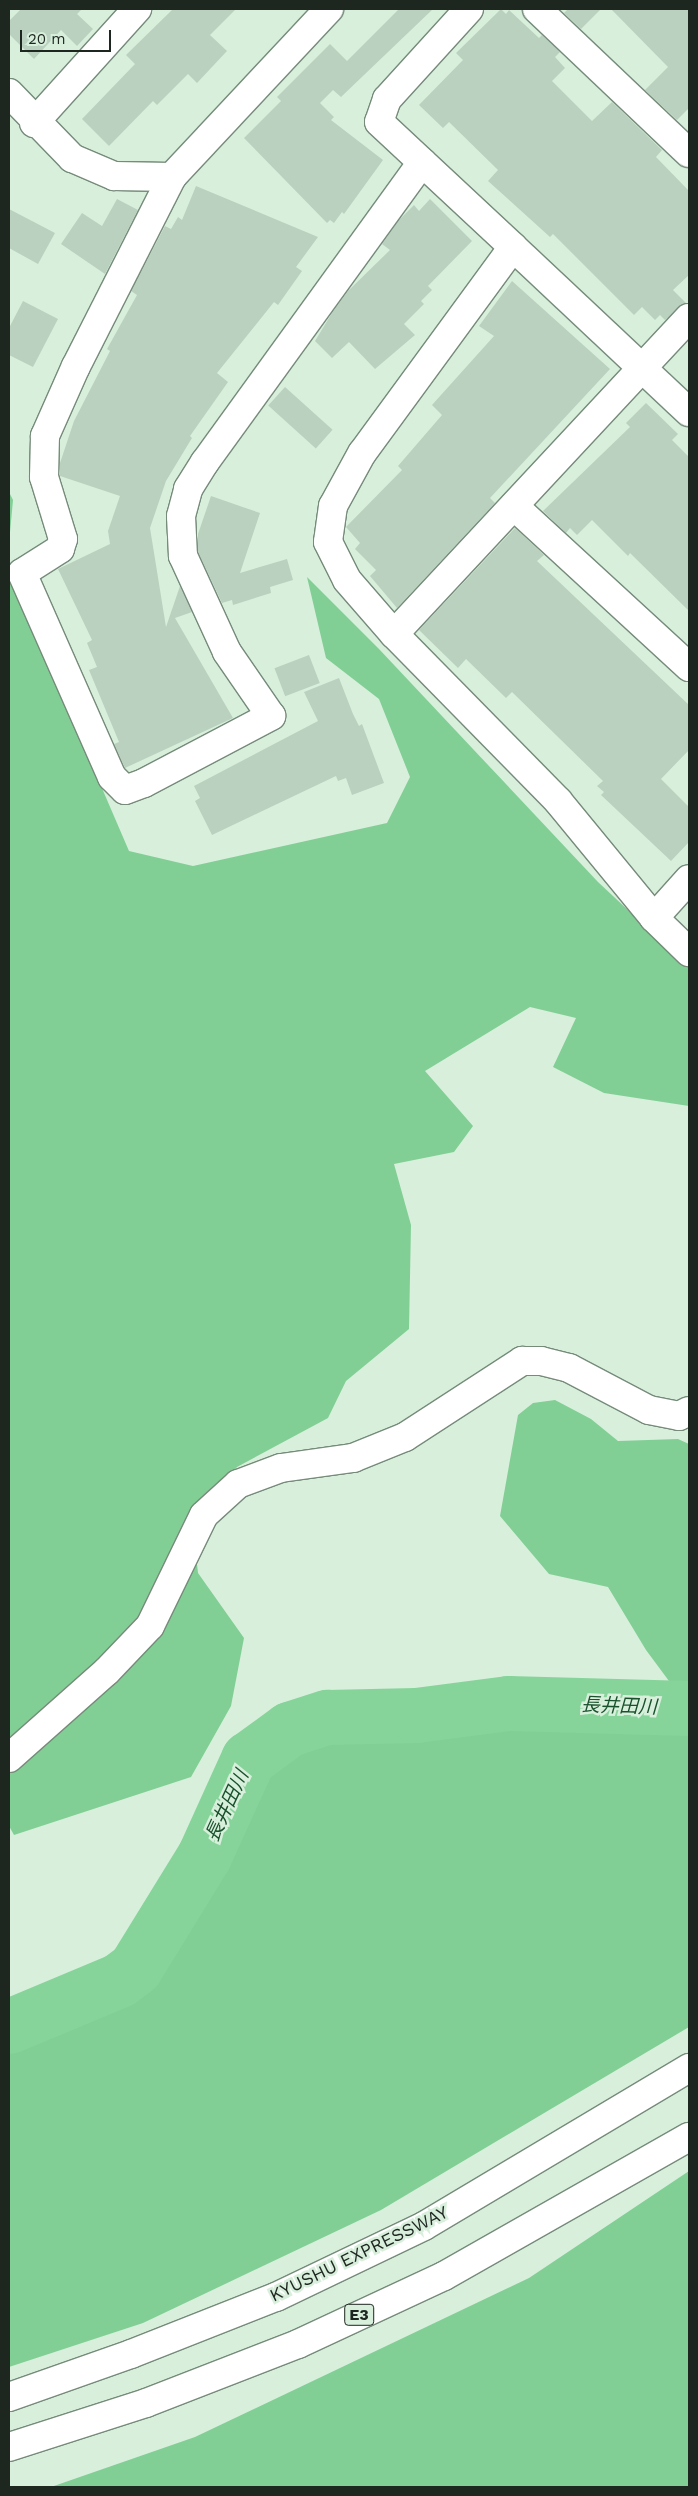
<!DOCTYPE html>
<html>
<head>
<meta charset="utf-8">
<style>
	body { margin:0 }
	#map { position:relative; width:698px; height:2496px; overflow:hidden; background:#d8efdc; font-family:"Work Sans","Noto Sans JP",sans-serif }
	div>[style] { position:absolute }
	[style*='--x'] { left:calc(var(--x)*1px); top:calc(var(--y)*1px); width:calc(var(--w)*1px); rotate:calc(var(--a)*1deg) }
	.forest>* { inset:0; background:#81cf95 }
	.river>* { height:55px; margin:-27.5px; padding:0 27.5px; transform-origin:27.5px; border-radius:27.5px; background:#86d49a }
	.building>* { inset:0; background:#bad1bf; transform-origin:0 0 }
	.roads { filter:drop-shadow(1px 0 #768b7a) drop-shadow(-1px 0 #768b7a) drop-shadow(0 1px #768b7a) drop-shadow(0 -1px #768b7a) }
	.minor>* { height:28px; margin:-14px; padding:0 14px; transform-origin:14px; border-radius:14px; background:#fff }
	.motorway>* { height:28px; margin:-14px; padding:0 14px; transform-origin:14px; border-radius:14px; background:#fff }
	span { translate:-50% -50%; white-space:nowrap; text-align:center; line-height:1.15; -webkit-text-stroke:5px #d8efdc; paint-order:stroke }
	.shield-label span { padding:1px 4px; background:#d8efdc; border:1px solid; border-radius:4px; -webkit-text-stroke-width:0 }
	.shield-label { font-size:16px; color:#1e2620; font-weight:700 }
	.street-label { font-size:18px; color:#1e2620 }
	.water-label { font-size:19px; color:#19512c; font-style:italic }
	.frame { position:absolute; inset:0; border:10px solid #1e2620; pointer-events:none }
	.scale { position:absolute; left:20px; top:30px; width:91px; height:22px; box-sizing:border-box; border:2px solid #1e2620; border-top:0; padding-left:6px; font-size:15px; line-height:18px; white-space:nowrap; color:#1e2620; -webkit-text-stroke:4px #d8efdc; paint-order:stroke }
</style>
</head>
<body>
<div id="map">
	<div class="forest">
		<div style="clip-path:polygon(9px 492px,13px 500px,9px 543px)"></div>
		<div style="clip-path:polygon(9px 572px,129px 851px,193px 866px,387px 823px,410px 777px,379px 699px,326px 658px,307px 577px,379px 649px,598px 882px,689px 967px,689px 1106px,604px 1093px,553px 1067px,576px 1018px,530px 1007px,425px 1071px,473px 1126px,454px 1152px,394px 1164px,411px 1225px,409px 1329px,346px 1381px,328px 1418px,237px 1467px,192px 1520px,198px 1573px,244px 1638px,231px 1706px,191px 1777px,14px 1835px,9px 1826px)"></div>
		<div style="clip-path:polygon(555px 1400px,591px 1419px,618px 1441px,678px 1439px,689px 1444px,689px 1708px,646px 1650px,608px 1587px,549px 1574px,500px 1516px,518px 1415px,533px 1403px)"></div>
		<div style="clip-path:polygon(689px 1721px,689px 2027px,381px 2210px,143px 2323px,9px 2367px,9px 2037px,115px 1997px,145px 1969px,219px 1846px,237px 1795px,283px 1745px,320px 1734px,396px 1724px,526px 1727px)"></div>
		<div style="clip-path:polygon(689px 2171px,689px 2487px,51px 2487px,195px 2437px,529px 2278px)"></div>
	</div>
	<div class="river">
		<div style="--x:9;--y:2026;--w:119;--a:-22.7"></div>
		<div style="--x:119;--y:1980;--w:20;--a:-37"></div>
		<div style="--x:135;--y:1968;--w:132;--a:-58.4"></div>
		<div style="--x:204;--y:1856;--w:107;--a:-65.6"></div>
		<div style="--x:248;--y:1759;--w:51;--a:-36.2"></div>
		<div style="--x:289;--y:1729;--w:40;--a:-18"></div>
		<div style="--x:327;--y:1717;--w:89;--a:-1.3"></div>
		<div style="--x:416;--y:1715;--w:93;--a:-7.4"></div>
		<div style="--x:508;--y:1703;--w:181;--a:1.6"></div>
	</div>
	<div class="building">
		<div style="clip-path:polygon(21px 9px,82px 9px,77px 14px,93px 29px,77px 46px,61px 30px,34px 59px,9px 34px,9px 21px)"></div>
		<div style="clip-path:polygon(173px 9px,236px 9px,210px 35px,227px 51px,197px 83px,188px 74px,157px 105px,153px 101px,109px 146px,82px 119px,135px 64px,126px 55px)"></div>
		<div style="clip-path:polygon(399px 9px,433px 9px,341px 97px,333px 90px,320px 103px,334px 117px,331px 120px,383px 160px,344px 214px,342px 212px,334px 223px,330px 220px,327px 223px,244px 138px,281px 101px,277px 97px,330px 44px,347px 61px)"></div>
		<div style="clip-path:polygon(501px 9px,506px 14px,509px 10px,539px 38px,542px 35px,560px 52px,555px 57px,565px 68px,552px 81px,592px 121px,612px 102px,662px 150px,656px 157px,689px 191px,689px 275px,673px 290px,686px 303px,665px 320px,660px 315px,655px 320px,642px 307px,634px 315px,553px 234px,550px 237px,488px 181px,498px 170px,449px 122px,443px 128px,419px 105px,463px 60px,456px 53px)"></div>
		<div style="clip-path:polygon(568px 9px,601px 9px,581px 29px,564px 13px)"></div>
		<div style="clip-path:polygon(611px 9px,689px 9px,689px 108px,677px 120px,645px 90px,668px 67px)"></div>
		<div style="clip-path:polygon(196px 186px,318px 237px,296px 267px,302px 271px,278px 305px,274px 302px,217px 373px,228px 382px,190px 436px,192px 438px,166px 481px,150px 528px,166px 627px,180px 586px,192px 612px,175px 618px,233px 718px,125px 768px,114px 744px,119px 742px,89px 670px,97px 667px,87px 643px,92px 640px,58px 569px,110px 544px,108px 531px,120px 496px,60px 476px,60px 463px,74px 421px,110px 351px,107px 349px,137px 295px,131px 291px,165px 226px,171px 229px,178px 217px,182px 220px)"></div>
		<div style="clip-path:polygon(117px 199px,138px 210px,105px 274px,61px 244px,82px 213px,102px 226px)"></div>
		<div style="clip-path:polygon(430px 199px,472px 241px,428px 286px,432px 290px,421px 301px,424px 304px,404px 324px,415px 335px,375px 369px,349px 342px,332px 358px,315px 341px,332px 313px,348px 291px,390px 250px,382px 244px,399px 220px,414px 205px,419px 211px)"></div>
		<div style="clip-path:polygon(9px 209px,55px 233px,38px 264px,9px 248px)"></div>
		<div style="clip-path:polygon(512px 281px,610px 369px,490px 498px,495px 503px,397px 608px,370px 576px,376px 570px,355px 549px,360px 543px,346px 527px,402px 470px,398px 466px,442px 415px,432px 405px,494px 336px,479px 326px)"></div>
		<div style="clip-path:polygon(23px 301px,58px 319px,33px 367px,9px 355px,9px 328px)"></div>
		<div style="left:285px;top:387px;width:64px;height:25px;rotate:42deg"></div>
		<div style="clip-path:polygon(646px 403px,678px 434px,672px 440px,689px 457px,689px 611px,630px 553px,628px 556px,592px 520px,577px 535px,570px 528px,566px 533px,543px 511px,630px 427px,626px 423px)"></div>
		<div style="clip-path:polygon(211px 496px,260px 513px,240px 573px,287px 559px,293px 580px,270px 587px,271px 593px,233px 605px,232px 600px,222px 603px,198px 552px,198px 534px)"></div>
		<div style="clip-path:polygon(515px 528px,544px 555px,537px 561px,689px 705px,689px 750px,661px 779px,689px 807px,689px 842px,671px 861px,601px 795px,604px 792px,597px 786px,603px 781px,512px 692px,506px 698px,466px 659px,458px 668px,419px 630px)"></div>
		<div style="left:309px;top:655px;width:30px;height:37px;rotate:69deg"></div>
		<div style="clip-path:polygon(339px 678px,353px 714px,359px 726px,362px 724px,384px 783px,352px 795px,346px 778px,338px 781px,336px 776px,212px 835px,195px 801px,200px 798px,194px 786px,318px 721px,304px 692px)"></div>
	</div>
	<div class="roads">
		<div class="minor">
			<div style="--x:329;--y:9;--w:230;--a:133.1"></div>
			<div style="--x:172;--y:177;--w:212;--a:116.9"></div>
			<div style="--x:76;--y:366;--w:77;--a:113.9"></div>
			<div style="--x:45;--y:436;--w:41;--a:91.4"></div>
			<div style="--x:44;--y:477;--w:65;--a:73"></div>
			<div style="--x:63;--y:539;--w:10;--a:107"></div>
			<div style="--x:60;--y:549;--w:45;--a:147.7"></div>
			<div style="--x:22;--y:573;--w:223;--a:66.2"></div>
			<div style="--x:112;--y:777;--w:18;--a:45"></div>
			<div style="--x:125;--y:790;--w:20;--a:-20"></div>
			<div style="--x:144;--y:783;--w:144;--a:-27.8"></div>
			<div style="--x:271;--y:716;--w:78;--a:-124.5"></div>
			<div style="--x:227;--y:652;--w:106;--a:-114.6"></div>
			<div style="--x:183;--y:556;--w:40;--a:-92.9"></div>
			<div style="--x:181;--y:516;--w:28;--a:-75"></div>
			<div style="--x:188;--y:489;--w:32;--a:-58"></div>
			<div style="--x:205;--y:462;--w:370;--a:-54.1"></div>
			<div style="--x:469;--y:9;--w:122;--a:132.3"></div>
			<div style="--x:387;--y:99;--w:24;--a:109"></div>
			<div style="--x:379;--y:122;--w:183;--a:43"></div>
			<div style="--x:513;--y:247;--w:255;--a:126.2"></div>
			<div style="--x:362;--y:453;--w:60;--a:118.7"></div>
			<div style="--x:333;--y:506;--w:36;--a:98"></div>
			<div style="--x:328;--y:542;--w:42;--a:63.4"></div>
			<div style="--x:347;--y:580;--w:72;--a:49"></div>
			<div style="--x:394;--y:634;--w:234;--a:45.5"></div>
			<div style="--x:558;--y:801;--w:151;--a:50.6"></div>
			<div style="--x:654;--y:918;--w:49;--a:44.2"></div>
			<div style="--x:537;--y:9;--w:209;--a:43.5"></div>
			<div style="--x:9;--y:93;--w:91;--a:45.9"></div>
			<div style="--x:72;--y:158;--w:46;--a:23.2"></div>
			<div style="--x:114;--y:176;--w:58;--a:1"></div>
			<div style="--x:34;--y:123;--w:154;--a:-47.9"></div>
			<div style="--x:513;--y:247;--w:241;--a:43.2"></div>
			<div style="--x:514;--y:506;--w:238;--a:42.6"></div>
			<div style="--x:394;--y:634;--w:432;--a:-47"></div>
			<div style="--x:654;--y:918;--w:52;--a:-48.1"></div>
			<div style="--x:9;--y:1758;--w:131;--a:-41.6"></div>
			<div style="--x:107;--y:1671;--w:62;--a:-46.3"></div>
			<div style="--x:150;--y:1626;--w:123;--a:-64.1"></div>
			<div style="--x:204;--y:1515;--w:46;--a:-42.4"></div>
			<div style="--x:238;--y:1484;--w:46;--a:-20.4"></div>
			<div style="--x:281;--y:1468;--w:73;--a:-7.9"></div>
			<div style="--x:353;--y:1458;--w:56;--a:-22"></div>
			<div style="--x:405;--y:1437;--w:140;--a:-33"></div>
			<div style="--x:522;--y:1361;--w:19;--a:0"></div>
			<div style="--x:541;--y:1361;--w:29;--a:14"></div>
			<div style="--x:569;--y:1368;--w:90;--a:27.7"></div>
			<div style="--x:649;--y:1410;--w:31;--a:11"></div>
			<div style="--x:679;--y:1416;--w:11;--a:-27"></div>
		</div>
		<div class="motorway">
			<div style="--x:9;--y:2397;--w:129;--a:-19.4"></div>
			<div style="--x:131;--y:2354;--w:156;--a:-21.5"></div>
			<div style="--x:276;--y:2297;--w:164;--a:-25.6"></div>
			<div style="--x:424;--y:2226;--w:309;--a:-30.8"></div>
			<div style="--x:9;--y:2447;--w:144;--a:-17.8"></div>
			<div style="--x:146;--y:2403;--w:163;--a:-21.2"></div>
			<div style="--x:298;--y:2344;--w:161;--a:-25"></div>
			<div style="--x:444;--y:2276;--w:282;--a:-29.6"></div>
		</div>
	</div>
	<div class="shield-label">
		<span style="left:359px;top:2315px">E3</span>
	</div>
	<div class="street-label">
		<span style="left:359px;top:2254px;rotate:-26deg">KYUSHU EXPRESSWAY</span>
	</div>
	<div class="water-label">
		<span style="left:619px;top:1706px;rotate:2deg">長井田川</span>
		<span style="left:227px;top:1806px;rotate:-65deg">長井田川</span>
	</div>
	<div class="frame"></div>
	<div class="scale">20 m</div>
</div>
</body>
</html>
